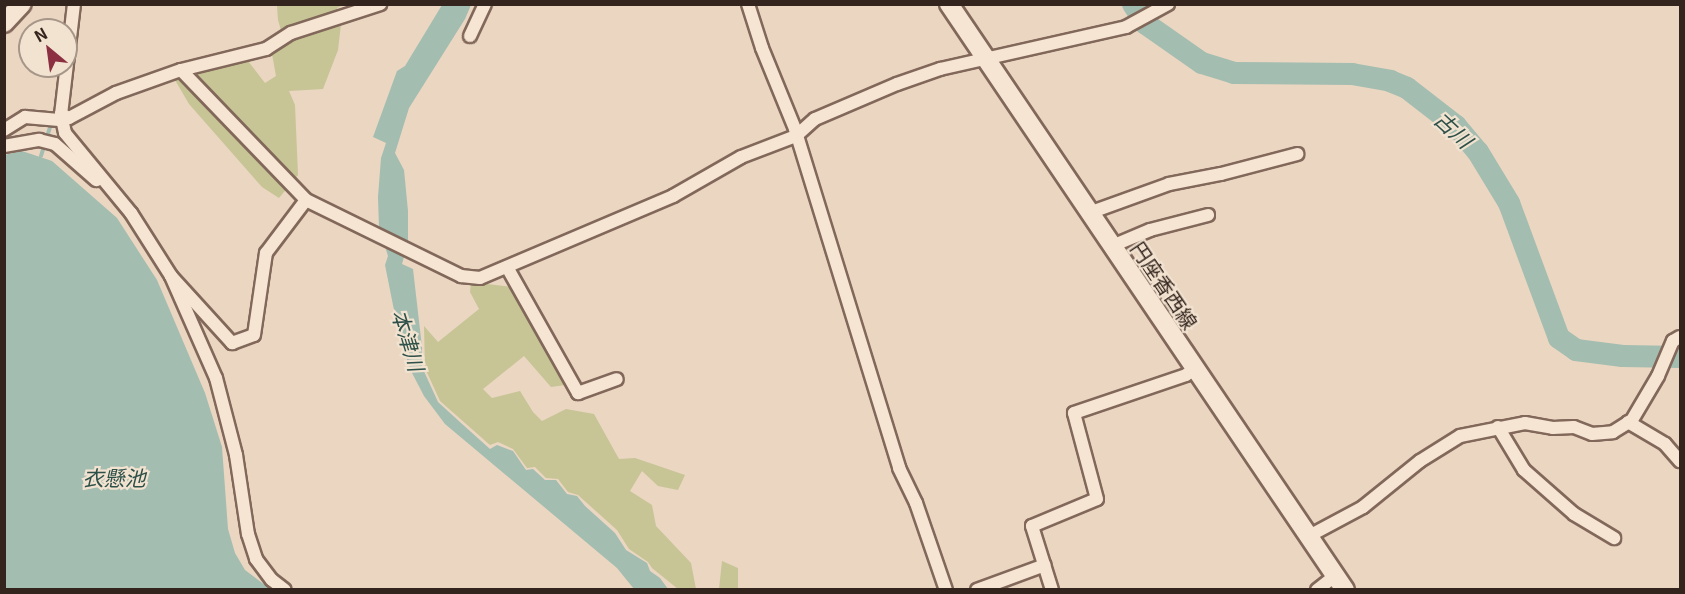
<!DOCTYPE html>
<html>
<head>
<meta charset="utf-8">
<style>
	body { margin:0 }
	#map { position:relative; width:1685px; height:594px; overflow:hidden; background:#ead6c1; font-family:Georgia,"Noto Sans JP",serif }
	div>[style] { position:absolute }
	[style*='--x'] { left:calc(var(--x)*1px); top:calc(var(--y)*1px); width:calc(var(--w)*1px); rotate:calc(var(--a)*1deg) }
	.green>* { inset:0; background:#c7c496 }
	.water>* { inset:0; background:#a3bdb0 }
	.stream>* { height:4px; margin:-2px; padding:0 2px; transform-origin:2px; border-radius:2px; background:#a3bdb0 }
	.river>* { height:22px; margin:-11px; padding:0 11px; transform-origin:11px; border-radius:11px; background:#a3bdb0 }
	.roads { filter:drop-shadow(2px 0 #82685a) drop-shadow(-2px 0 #82685a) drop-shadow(0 2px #82685a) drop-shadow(0 -2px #82685a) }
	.street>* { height:12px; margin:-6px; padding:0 6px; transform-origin:6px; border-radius:6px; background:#f6e5d3 }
	.secondary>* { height:18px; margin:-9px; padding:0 9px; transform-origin:9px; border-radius:9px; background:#f6e5d3 }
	span { translate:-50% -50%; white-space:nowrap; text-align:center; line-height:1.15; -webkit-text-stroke:4.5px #f2e2d0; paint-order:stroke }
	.street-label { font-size:20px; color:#33241d }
	.water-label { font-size:21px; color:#2d5149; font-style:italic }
	.frame { position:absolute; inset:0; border:6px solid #33241d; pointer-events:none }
	.north { position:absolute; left:18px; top:18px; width:60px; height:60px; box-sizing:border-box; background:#f2e2d0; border:2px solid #a69688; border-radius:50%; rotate:331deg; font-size:16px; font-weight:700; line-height:24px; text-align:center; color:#33241d }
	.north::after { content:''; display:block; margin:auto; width:21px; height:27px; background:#8c2f40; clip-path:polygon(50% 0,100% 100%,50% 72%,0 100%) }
</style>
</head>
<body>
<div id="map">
	<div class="green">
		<div style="clip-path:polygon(277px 5px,343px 5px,337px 8px,341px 24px,338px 50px,323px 89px,289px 91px,295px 105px,298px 175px,279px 198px,262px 187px,189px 104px,175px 80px,194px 71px,248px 61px,265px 83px,276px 76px,272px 54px,285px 44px,278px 20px)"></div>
		<div style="clip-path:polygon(471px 282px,512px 287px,565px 385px,551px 387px,524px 356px,483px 389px,492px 398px,520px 391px,533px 412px,542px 421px,566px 409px,594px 414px,619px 459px,635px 458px,685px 475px,678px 490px,658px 486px,642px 471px,630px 491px,652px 505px,656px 526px,691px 563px,696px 589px,678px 589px,652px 568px,648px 562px,629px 549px,617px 530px,578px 495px,568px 492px,558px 479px,546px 478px,535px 467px,527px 468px,513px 449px,498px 442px,490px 445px,440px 401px,425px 368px,424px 326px,438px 342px,479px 309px,470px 292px)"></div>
		<div style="clip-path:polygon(722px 561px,738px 568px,738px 589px,719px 589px)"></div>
	</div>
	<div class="water">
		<div style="clip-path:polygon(442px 5px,471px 5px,465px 19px,409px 108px,395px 153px,404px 170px,408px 211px,408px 243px,402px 264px,413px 269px,422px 347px,422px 367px,438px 402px,461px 423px,490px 449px,497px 445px,513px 451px,526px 470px,533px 469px,545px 480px,556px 480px,567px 494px,577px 496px,585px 506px,615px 533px,626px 550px,647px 563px,650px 571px,660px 578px,668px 589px,634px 589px,617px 568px,445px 424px,424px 396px,410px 369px,398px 330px,385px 265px,388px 256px,379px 227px,378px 197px,381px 158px,386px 143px,373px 137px,397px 71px,405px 66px)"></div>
		<div style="clip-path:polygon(22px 151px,52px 161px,117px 218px,157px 280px,205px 393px,222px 447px,228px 529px,235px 553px,245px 570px,270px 589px,5px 589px,4px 155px)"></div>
	</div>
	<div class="stream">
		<div style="--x:41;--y:156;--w:53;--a:-72.6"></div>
	</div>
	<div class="river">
		<div style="--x:1133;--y:4;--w:24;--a:57"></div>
		<div style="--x:1146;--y:24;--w:68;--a:34.9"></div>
		<div style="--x:1202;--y:63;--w:34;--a:17"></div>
		<div style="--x:1234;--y:73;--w:118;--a:0.5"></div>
		<div style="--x:1352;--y:74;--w:39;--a:10"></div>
		<div style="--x:1390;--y:81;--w:18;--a:22"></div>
		<div style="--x:1407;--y:88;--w:62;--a:37.8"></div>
		<div style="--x:1456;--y:126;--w:34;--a:50"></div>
		<div style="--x:1478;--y:152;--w:60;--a:58.7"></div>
		<div style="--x:1509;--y:203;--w:144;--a:69.7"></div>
		<div style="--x:1559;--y:338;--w:21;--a:35"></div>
		<div style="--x:1576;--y:350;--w:47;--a:7.3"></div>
		<div style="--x:1623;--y:356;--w:57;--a:1"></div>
	</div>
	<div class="roads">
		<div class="street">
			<div style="--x:74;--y:4;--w:111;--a:96.7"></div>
			<div style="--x:61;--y:114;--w:9;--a:27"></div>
			<div style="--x:69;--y:118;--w:53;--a:-28"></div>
			<div style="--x:116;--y:93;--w:69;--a:-19.5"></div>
			<div style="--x:181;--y:70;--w:88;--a:-13.9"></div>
			<div style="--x:266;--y:49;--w:30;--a:-33"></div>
			<div style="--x:291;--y:33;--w:94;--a:-18"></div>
			<div style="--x:748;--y:4;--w:46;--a:72.3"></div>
			<div style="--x:762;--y:48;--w:87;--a:67.8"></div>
			<div style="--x:795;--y:129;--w:355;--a:72.9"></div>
			<div style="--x:899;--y:468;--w:39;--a:64"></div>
			<div style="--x:916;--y:503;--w:92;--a:71"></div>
			<div style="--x:470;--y:36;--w:35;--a:-65"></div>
			<div style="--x:181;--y:70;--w:180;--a:46.1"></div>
			<div style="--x:61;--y:114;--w:19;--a:78"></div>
			<div style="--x:65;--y:133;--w:104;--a:50.5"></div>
			<div style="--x:131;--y:213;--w:75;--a:57.6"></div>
			<div style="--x:171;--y:276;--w:111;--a:66.2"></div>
			<div style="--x:216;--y:378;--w:80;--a:75.4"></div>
			<div style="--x:236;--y:455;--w:80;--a:81.4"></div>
			<div style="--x:248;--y:534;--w:26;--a:72"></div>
			<div style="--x:256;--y:559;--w:26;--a:53"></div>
			<div style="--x:272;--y:580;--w:16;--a:38"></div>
			<div style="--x:4;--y:130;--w:25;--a:-32"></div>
			<div style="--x:25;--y:117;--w:37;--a:5"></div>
			<div style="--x:4;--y:146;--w:36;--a:-10"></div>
			<div style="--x:39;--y:140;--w:16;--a:14"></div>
			<div style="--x:55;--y:144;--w:55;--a:41.3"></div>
			<div style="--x:1089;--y:213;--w:85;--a:-19.9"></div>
			<div style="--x:1169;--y:184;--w:53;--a:-10.9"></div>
			<div style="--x:1221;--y:174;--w:79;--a:-14.7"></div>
			<div style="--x:1112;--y:246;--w:41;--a:-22.8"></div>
			<div style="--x:1150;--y:230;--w:60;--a:-14.5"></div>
			<div style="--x:507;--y:267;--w:145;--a:60.6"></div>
			<div style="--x:578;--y:393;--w:41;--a:-19.7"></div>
			<div style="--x:171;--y:276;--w:91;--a:47.7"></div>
			<div style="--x:232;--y:343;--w:23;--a:-20"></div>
			<div style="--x:254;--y:335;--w:83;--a:-81.7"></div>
			<div style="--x:266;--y:253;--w:66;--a:-53"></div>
			<div style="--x:306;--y:200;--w:173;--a:26.1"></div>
			<div style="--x:461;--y:276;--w:19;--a:6"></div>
			<div style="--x:480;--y:278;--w:210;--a:-23"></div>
			<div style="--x:673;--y:196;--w:78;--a:-29.8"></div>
			<div style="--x:741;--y:157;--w:59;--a:-20.9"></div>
			<div style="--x:796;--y:136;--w:25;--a:-42"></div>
			<div style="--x:815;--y:119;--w:89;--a:-23.1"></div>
			<div style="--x:897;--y:84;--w:46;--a:-19.2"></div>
			<div style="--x:940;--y:69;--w:191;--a:-12.7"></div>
			<div style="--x:1126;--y:27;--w:48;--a:-28.7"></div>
			<div style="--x:1628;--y:422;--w:43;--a:30.7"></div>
			<div style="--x:1665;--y:444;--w:23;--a:49"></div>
			<div style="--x:1498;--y:427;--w:50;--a:58.8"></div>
			<div style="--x:1524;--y:470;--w:67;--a:41.3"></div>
			<div style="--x:1574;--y:514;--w:47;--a:31"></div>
			<div style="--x:1309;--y:536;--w:61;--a:-28.2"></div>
			<div style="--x:1363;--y:507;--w:73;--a:-38.9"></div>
			<div style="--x:1420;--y:461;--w:47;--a:-32"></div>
			<div style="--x:1460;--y:436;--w:66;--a:-11.3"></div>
			<div style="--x:1525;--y:423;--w:28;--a:10"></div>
			<div style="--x:1553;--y:428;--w:21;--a:-3"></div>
			<div style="--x:1574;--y:427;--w:19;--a:21"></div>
			<div style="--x:1592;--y:434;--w:21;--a:-5"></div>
			<div style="--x:1613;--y:432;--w:22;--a:-32"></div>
			<div style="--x:1632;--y:420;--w:51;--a:-59.4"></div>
			<div style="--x:1658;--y:376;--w:38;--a:-67"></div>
			<div style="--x:1673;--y:341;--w:8;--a:-30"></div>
			<div style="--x:977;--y:590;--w:72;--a:-20.2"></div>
			<div style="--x:1052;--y:590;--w:67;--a:-107.4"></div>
			<div style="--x:1032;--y:526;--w:70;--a:-22.6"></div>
			<div style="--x:1097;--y:499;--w:89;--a:-105"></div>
			<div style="--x:1074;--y:413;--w:118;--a:-18.7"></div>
			<div style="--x:1186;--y:375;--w:10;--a:-37"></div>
			<div style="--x:1317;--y:590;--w:23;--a:-38"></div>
		</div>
		<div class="secondary">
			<div style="--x:949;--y:4;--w:707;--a:55.95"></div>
			<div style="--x:4;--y:23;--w:26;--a:-47"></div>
		</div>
	</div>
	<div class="street-label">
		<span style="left:1165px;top:285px;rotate:56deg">円座香西線</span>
	</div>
	<div class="water-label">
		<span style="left:1454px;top:129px;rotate:43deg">古川</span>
		<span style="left:409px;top:340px;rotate:73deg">本津川</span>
		<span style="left:114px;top:477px">衣懸池</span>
	</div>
	<div class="frame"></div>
	<div class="north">N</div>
</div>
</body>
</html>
